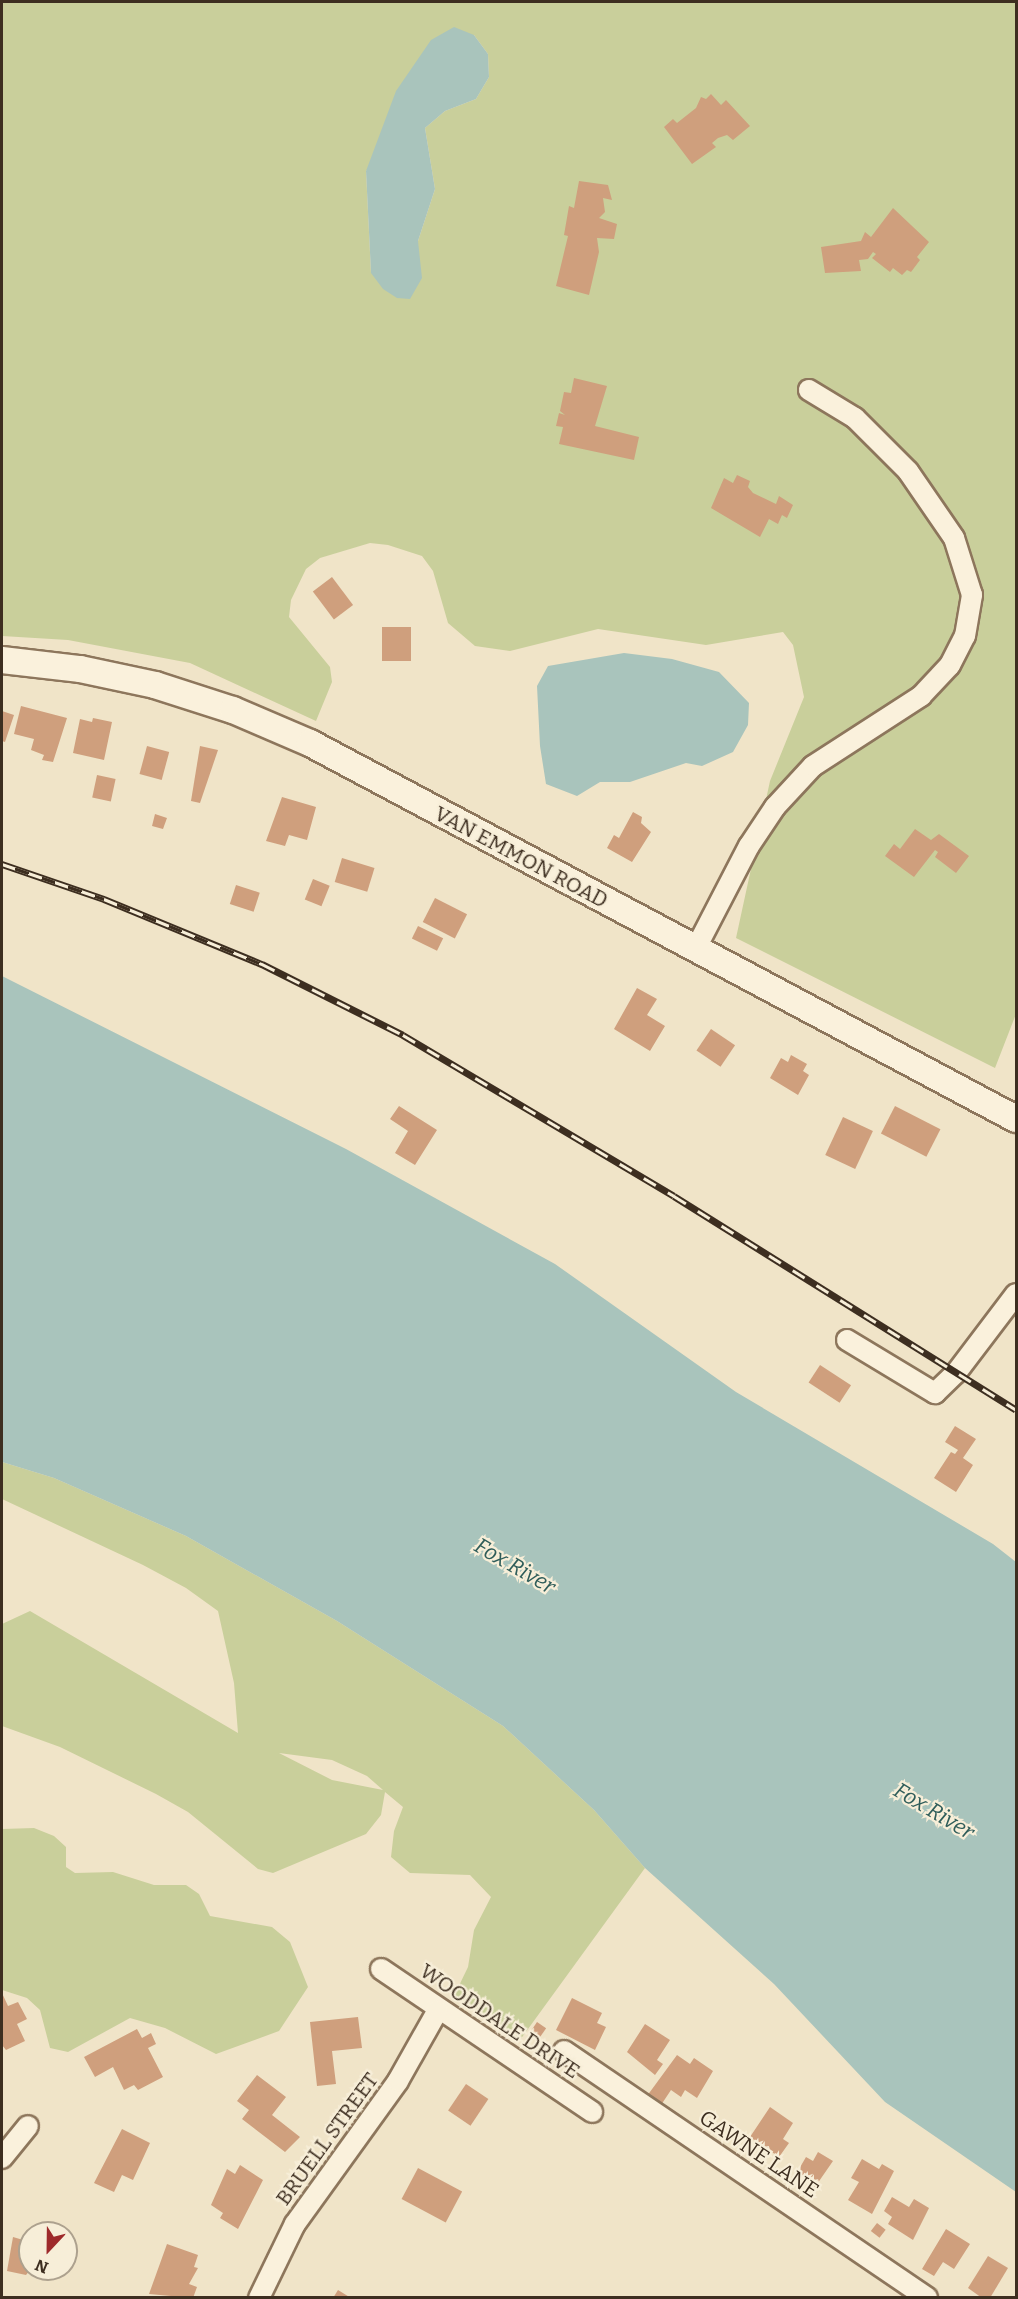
<!DOCTYPE html>
<html>
<head>
<meta charset="utf-8">
<style>
	body { margin:0 }
	#map { position:relative; width:1018px; height:2299px; overflow:hidden; background:#f0e4c8; font-family:Bitter,serif }
	div>[style] { position:absolute }
	[style*='--x'] { left:calc(var(--x)*1px); top:calc(var(--y)*1px); width:calc(var(--w)*1px); rotate:calc(var(--a)*1deg) }
	.green>* { inset:0; background:#c9cf9b }
	.water>* { inset:0; background:#a9c4bc }
	.building>* { inset:0; background:#cf9f7d; transform-origin:0 0 }
	.roads { filter:drop-shadow(2px 0 #8d765c) drop-shadow(-2px 0 #8d765c) drop-shadow(0 2px #8d765c) drop-shadow(0 -2px #8d765c) }
	.minor>* { height:20px; margin:-10px; padding:0 10px; transform-origin:10px; border-radius:10px; background:#faf1dc }
	.tertiary>* { height:26px; margin:-13px; padding:0 13px; transform-origin:13px; border-radius:13px; background:#faf1dc }
	.rail>* { height:7px; margin-top:-3.5px; transform-origin:0; background:repeating-linear-gradient(90deg,#f7eed8 0 14px,#3d2e20 0 28px); box-sizing:border-box; border-block:2px solid #3d2e20 }
	span { translate:-50% -50%; white-space:nowrap; text-align:center; line-height:1.15; -webkit-text-stroke:4.5px #f7eed8; paint-order:stroke }
	.street-label { font-size:21px; color:#3d2e20 }
	.water-label { font-size:22px; color:#2f5d5a; font-style:italic }
	.frame { position:absolute; inset:0; border:3px solid #3d2e20; pointer-events:none }
	.north { position:absolute; left:18px; top:2221px; width:60px; height:60px; box-sizing:border-box; background:#f7eed8; border:2px solid #ada18e; border-radius:50%; rotate:202deg; font-size:16px; font-weight:700; line-height:24px; text-align:center; color:#3d2e20 }
	.north::after { content:''; display:block; margin:auto; width:21px; height:27px; background:#9e2a2b; clip-path:polygon(50% 0,100% 100%,50% 72%,0 100%) }
</style>
</head>
<body>
<div id="map">
	<div class="green">
		<div style="clip-path:polygon(evenodd,2px 2px,1016px 2px,1016px 1014px,995px 1068px,736px 938px,770px 781px,804px 697px,793px 645px,783px 632px,706px 645px,598px 629px,510px 651px,475px 646px,448px 623px,433px 571px,422px 556px,388px 545px,370px 543px,320px 558px,306px 569px,291px 600px,289px 617px,330px 667px,332px 682px,316px 721px,190px 663px,68px 640px,2px 636px,2px 2px,474px 35px,488px 54px,489px 77px,476px 99px,445px 111px,425px 128px,435px 189px,418px 241px,371px 273px,366px 171px,474px 35px)"></div>
		<div style="clip-path:polygon(evenodd,2px 1462px,54px 1478px,186px 1536px,337px 1621px,503px 1726px,594px 1810px,645px 1868px,520px 2040px,454px 1996px,468px 1967px,474px 1930px,491px 1897px,470px 1875px,410px 1873px,391px 1857px,394px 1831px,403px 1807px,385px 1792px,381px 1815px,366px 1834px,273px 1873px,258px 1869px,188px 1812px,156px 1794px,60px 1747px,2px 1726px,2px 1624px,30px 1611px,238px 1733px,234px 1683px,218px 1611px,186px 1588px,143px 1565px,2px 1499px,2px 1462px,279px 1753px,332px 1760px,367px 1776px,383px 1790px,332px 1780px,279px 1753px)"></div>
		<div style="clip-path:polygon(34px 1828px,54px 1836px,66px 1847px,66px 1867px,75px 1873px,113px 1872px,154px 1885px,186px 1885px,199px 1894px,210px 1916px,272px 1927px,290px 1942px,308px 1987px,279px 2031px,216px 2054px,165px 2028px,130px 2018px,68px 2052px,50px 2048px,40px 2010px,27px 1998px,2px 1990px,2px 1829px)"></div>
	</div>
	<div class="water">
		<div style="clip-path:polygon(454px 27px,474px 35px,488px 54px,489px 77px,476px 99px,445px 111px,425px 128px,435px 189px,418px 241px,422px 278px,410px 299px,397px 298px,383px 289px,371px 273px,366px 171px,396px 91px,431px 40px)"></div>
		<div style="clip-path:polygon(624px 653px,672px 659px,719px 672px,749px 703px,748px 725px,733px 752px,702px 766px,686px 763px,630px 782px,600px 782px,577px 796px,546px 784px,540px 746px,537px 686px,548px 666px)"></div>
		<div style="clip-path:polygon(2px 976px,346px 1149px,555px 1264px,736px 1392px,993px 1544px,1016px 1562px,1016px 2192px,885px 2102px,774px 1984px,645px 1868px,594px 1810px,503px 1726px,337px 1621px,186px 1536px,54px 1478px,2px 1462px)"></div>
	</div>
	<div class="building">
		<div style="clip-path:polygon(711px 94px,721px 105px,726px 100px,750px 126px,733px 140px,727px 135px,718px 138px,712px 143px,716px 147px,692px 164px,664px 127px,673px 119px,677px 123px,696px 108px,701px 97px,706px 99px)"></div>
		<div style="clip-path:polygon(579px 181px,608px 185px,612px 200px,603px 198px,605px 212px,599px 218px,617px 224px,614px 239px,597px 238px,599px 252px,589px 295px,556px 286px,568px 236px,564px 235px,569px 206px,574px 208px)"></div>
		<div style="clip-path:polygon(893px 208px,929px 242px,917px 257px,920px 260px,911px 272px,907px 270px,902px 275px,893px 268px,890px 272px,872px 258px,876px 254px,873px 252px,868px 259px,859px 260px,861px 271px,825px 273px,821px 247px,861px 241px,865px 232px,871px 237px)"></div>
		<div style="clip-path:polygon(574px 378px,607px 386px,595px 426px,639px 437px,634px 460px,559px 444px,563px 427px,556px 426px,559px 413px,565px 415px,560px 411px,564px 392px,571px 393px)"></div>
		<div style="clip-path:polygon(737px 475px,750px 481px,748px 487px,753px 493px,776px 504px,779px 496px,793px 505px,787px 518px,782px 515px,778px 524px,769px 519px,760px 537px,711px 508px,724px 478px,733px 483px)"></div>
		<div style="left:332px;top:577px;width:35px;height:24px;rotate:53deg"></div>
		<div style="left:382px;top:627px;width:29px;height:34px"></div>
		<div style="clip-path:polygon(21px 706px,67px 718px,53px 762px,42px 760px,44px 755px,31px 750px,34px 739px,14px 734px)"></div>
		<div style="clip-path:polygon(2px 711px,14px 715px,5px 742px,2px 741px)"></div>
		<div style="clip-path:polygon(93px 718px,112px 722px,104px 760px,73px 753px,80px 719px,92px 722px)"></div>
		<div style="left:147px;top:746px;width:23px;height:29px;rotate:15deg"></div>
		<div style="clip-path:polygon(200px 746px,218px 750px,200px 803px,191px 801px)"></div>
		<div style="left:97px;top:775px;width:19px;height:23px;rotate:12deg"></div>
		<div style="clip-path:polygon(282px 797px,316px 807px,307px 840px,289px 835px,285px 846px,266px 841px)"></div>
		<div style="clip-path:polygon(633px 812px,642px 817px,641px 823px,651px 832px,632px 862px,607px 848px,614px 835px,619px 838px)"></div>
		<div style="clip-path:polygon(155px 814px,167px 818px,163px 829px,152px 826px)"></div>
		<div style="clip-path:polygon(915px 829px,931px 840px,939px 834px,969px 856px,956px 873px,935px 857px,938px 852px,935px 850px,914px 877px,885px 856px,894px 844px,900px 849px)"></div>
		<div style="left:342px;top:858px;width:34px;height:25px;rotate:17deg"></div>
		<div style="left:313px;top:879px;width:18px;height:22px;rotate:22deg"></div>
		<div style="left:236px;top:885px;width:25px;height:20px;rotate:18deg"></div>
		<div style="left:435px;top:898px;width:36px;height:27px;rotate:27deg"></div>
		<div style="left:418px;top:926px;width:28px;height:14px;rotate:26deg"></div>
		<div style="clip-path:polygon(637px 988px,657px 999px,647px 1015px,665px 1026px,650px 1051px,614px 1029px)"></div>
		<div style="left:711px;top:1029px;width:29px;height:26px;rotate:34deg"></div>
		<div style="clip-path:polygon(791px 1055px,807px 1064px,803px 1071px,809px 1075px,798px 1095px,770px 1078px,781px 1058px,788px 1062px)"></div>
		<div style="clip-path:polygon(399px 1106px,437px 1130px,415px 1165px,395px 1153px,408px 1131px,390px 1119px)"></div>
		<div style="left:895px;top:1106px;width:51px;height:31px;rotate:27deg"></div>
		<div style="left:843px;top:1117px;width:33px;height:42px;rotate:25deg"></div>
		<div style="left:820px;top:1365px;width:37px;height:21px;rotate:33deg"></div>
		<div style="clip-path:polygon(955px 1426px,976px 1439px,963px 1458px,973px 1465px,956px 1492px,934px 1478px,951px 1452px,955px 1454px,958px 1450px,945px 1442px)"></div>
		<div style="clip-path:polygon(2px 1993px,8px 2006px,18px 2002px,27px 2019px,17px 2024px,25px 2041px,6px 2050px,2px 2045px)"></div>
		<div style="clip-path:polygon(572px 1998px,602px 2013px,597px 2023px,606px 2027px,595px 2050px,556px 2030px)"></div>
		<div style="clip-path:polygon(358px 2017px,362px 2048px,332px 2051px,336px 2084px,317px 2086px,310px 2022px)"></div>
		<div style="left:537px;top:2022px;width:11px;height:12px;rotate:34deg"></div>
		<div style="clip-path:polygon(645px 2024px,670px 2040px,657px 2060px,663px 2064px,655px 2075px,627px 2052px)"></div>
		<div style="clip-path:polygon(137px 2029px,142px 2038px,151px 2033px,156px 2044px,148px 2048px,163px 2077px,138px 2090px,134px 2085px,124px 2090px,113px 2067px,95px 2077px,84px 2057px)"></div>
		<div style="clip-path:polygon(677px 2055px,690px 2064px,694px 2058px,713px 2071px,697px 2098px,685px 2090px,681px 2097px,671px 2090px,661px 2105px,647px 2096px)"></div>
		<div style="clip-path:polygon(257px 2075px,286px 2097px,272px 2115px,300px 2137px,285px 2152px,242px 2119px,249px 2110px,237px 2101px)"></div>
		<div style="left:466px;top:2084px;width:27px;height:32px;rotate:34deg"></div>
		<div style="clip-path:polygon(770px 2107px,793px 2123px,783px 2139px,789px 2143px,779px 2157px,750px 2137px)"></div>
		<div style="clip-path:polygon(122px 2129px,150px 2143px,133px 2180px,122px 2175px,114px 2192px,94px 2183px)"></div>
		<div style="clip-path:polygon(818px 2152px,833px 2161px,815px 2187px,802px 2175px,800px 2179px,795px 2176px,806px 2157px,813px 2161px)"></div>
		<div style="clip-path:polygon(862px 2159px,879px 2169px,882px 2164px,894px 2171px,872px 2214px,848px 2200px,859px 2182px,851px 2178px)"></div>
		<div style="clip-path:polygon(240px 2165px,263px 2180px,238px 2229px,220px 2218px,223px 2213px,211px 2205px,227px 2169px,235px 2174px)"></div>
		<div style="left:418px;top:2168px;width:50px;height:35px;rotate:28deg"></div>
		<div style="clip-path:polygon(892px 2197px,909px 2207px,914px 2199px,929px 2208px,913px 2240px,888px 2224px,892px 2217px,884px 2211px)"></div>
		<div style="left:877px;top:2223px;width:11px;height:10px;rotate:38deg"></div>
		<div style="clip-path:polygon(946px 2229px,970px 2244px,954px 2269px,943px 2262px,934px 2276px,922px 2269px)"></div>
		<div style="clip-path:polygon(13px 2237px,30px 2242px,30px 2270px,26px 2275px,7px 2271px)"></div>
		<div style="clip-path:polygon(167px 2244px,198px 2255px,194px 2267px,198px 2268px,189px 2284px,197px 2287px,193px 2298px,149px 2294px)"></div>
		<div style="clip-path:polygon(988px 2256px,1008px 2268px,990px 2298px,982px 2298px,968px 2288px)"></div>
		<div style="clip-path:polygon(35px 2269px,58px 2269px,57px 2274px,45px 2275px,34px 2272px)"></div>
		<div style="clip-path:polygon(338px 2290px,351px 2298px,333px 2298px)"></div>
	</div>
	<div class="roads">
		<div class="minor">
			<div style="--x:695;--y:950;--w:117;--a:-62.6"></div>
			<div style="--x:749;--y:846;--w:47;--a:-56.3"></div>
			<div style="--x:775;--y:807;--w:56;--a:-47.2"></div>
			<div style="--x:813;--y:766;--w:129;--a:-32.9"></div>
			<div style="--x:921;--y:696;--w:42;--a:-46.9"></div>
			<div style="--x:950;--y:665;--w:33;--a:-63"></div>
			<div style="--x:965;--y:636;--w:42;--a:-80.3"></div>
			<div style="--x:972;--y:595;--w:60;--a:-107.5"></div>
			<div style="--x:954;--y:538;--w:81;--a:-124.5"></div>
			<div style="--x:908;--y:471;--w:75;--a:-135"></div>
			<div style="--x:855;--y:418;--w:54;--a:-148.7"></div>
			<div style="--x:847;--y:1340;--w:103;--a:31.1"></div>
			<div style="--x:935;--y:1393;--w:29;--a:-44"></div>
			<div style="--x:956;--y:1373;--w:99;--a:-52.8"></div>
			<div style="--x:381;--y:1969;--w:255;--a:34.1"></div>
			<div style="--x:564;--y:2051;--w:439;--a:34.2"></div>
			<div style="--x:2;--y:2158;--w:41;--a:-50.9"></div>
			<div style="--x:259;--y:2298;--w:82;--a:-64.1"></div>
			<div style="--x:295;--y:2224;--w:176;--a:-54.2"></div>
			<div style="--x:398;--y:2081;--w:81;--a:-60.6"></div>
		</div>
		<div class="tertiary">
			<div style="--x:2;--y:660;--w:79;--a:6.6"></div>
			<div style="--x:80;--y:669;--w:77;--a:12"></div>
			<div style="--x:155;--y:685;--w:82;--a:17.8"></div>
			<div style="--x:233;--y:710;--w:84;--a:23.2"></div>
			<div style="--x:310;--y:743;--w:800;--a:28.04"></div>
		</div>
	</div>
	<div class="rail">
		<div style="--x:2;--y:864;--w:108;--a:18.9"></div>
		<div style="--x:104;--y:899;--w:171;--a:22.4"></div>
		<div style="--x:262;--y:964;--w:158;--a:26.7"></div>
		<div style="--x:403;--y:1035;--w:315;--a:30.7"></div>
		<div style="--x:674;--y:1196;--w:403;--a:32"></div>
	</div>
	<div class="street-label">
		<span style="left:521px;top:857px;rotate:28deg">VAN EMMON ROAD</span>
		<span style="left:500px;top:2021px;rotate:34deg">WOODDALE DRIVE</span>
		<span style="left:327px;top:2139px;rotate:-54deg">BRUELL STREET</span>
		<span style="left:759px;top:2154px;rotate:34deg">GAWNE LANE</span>
	</div>
	<div class="water-label">
		<span style="left:515px;top:1566px;rotate:30deg">Fox River</span>
		<span style="left:934px;top:1811px;rotate:31deg">Fox River</span>
	</div>
	<div class="frame"></div>
	<div class="north">N</div>
</div>
</body>
</html>
